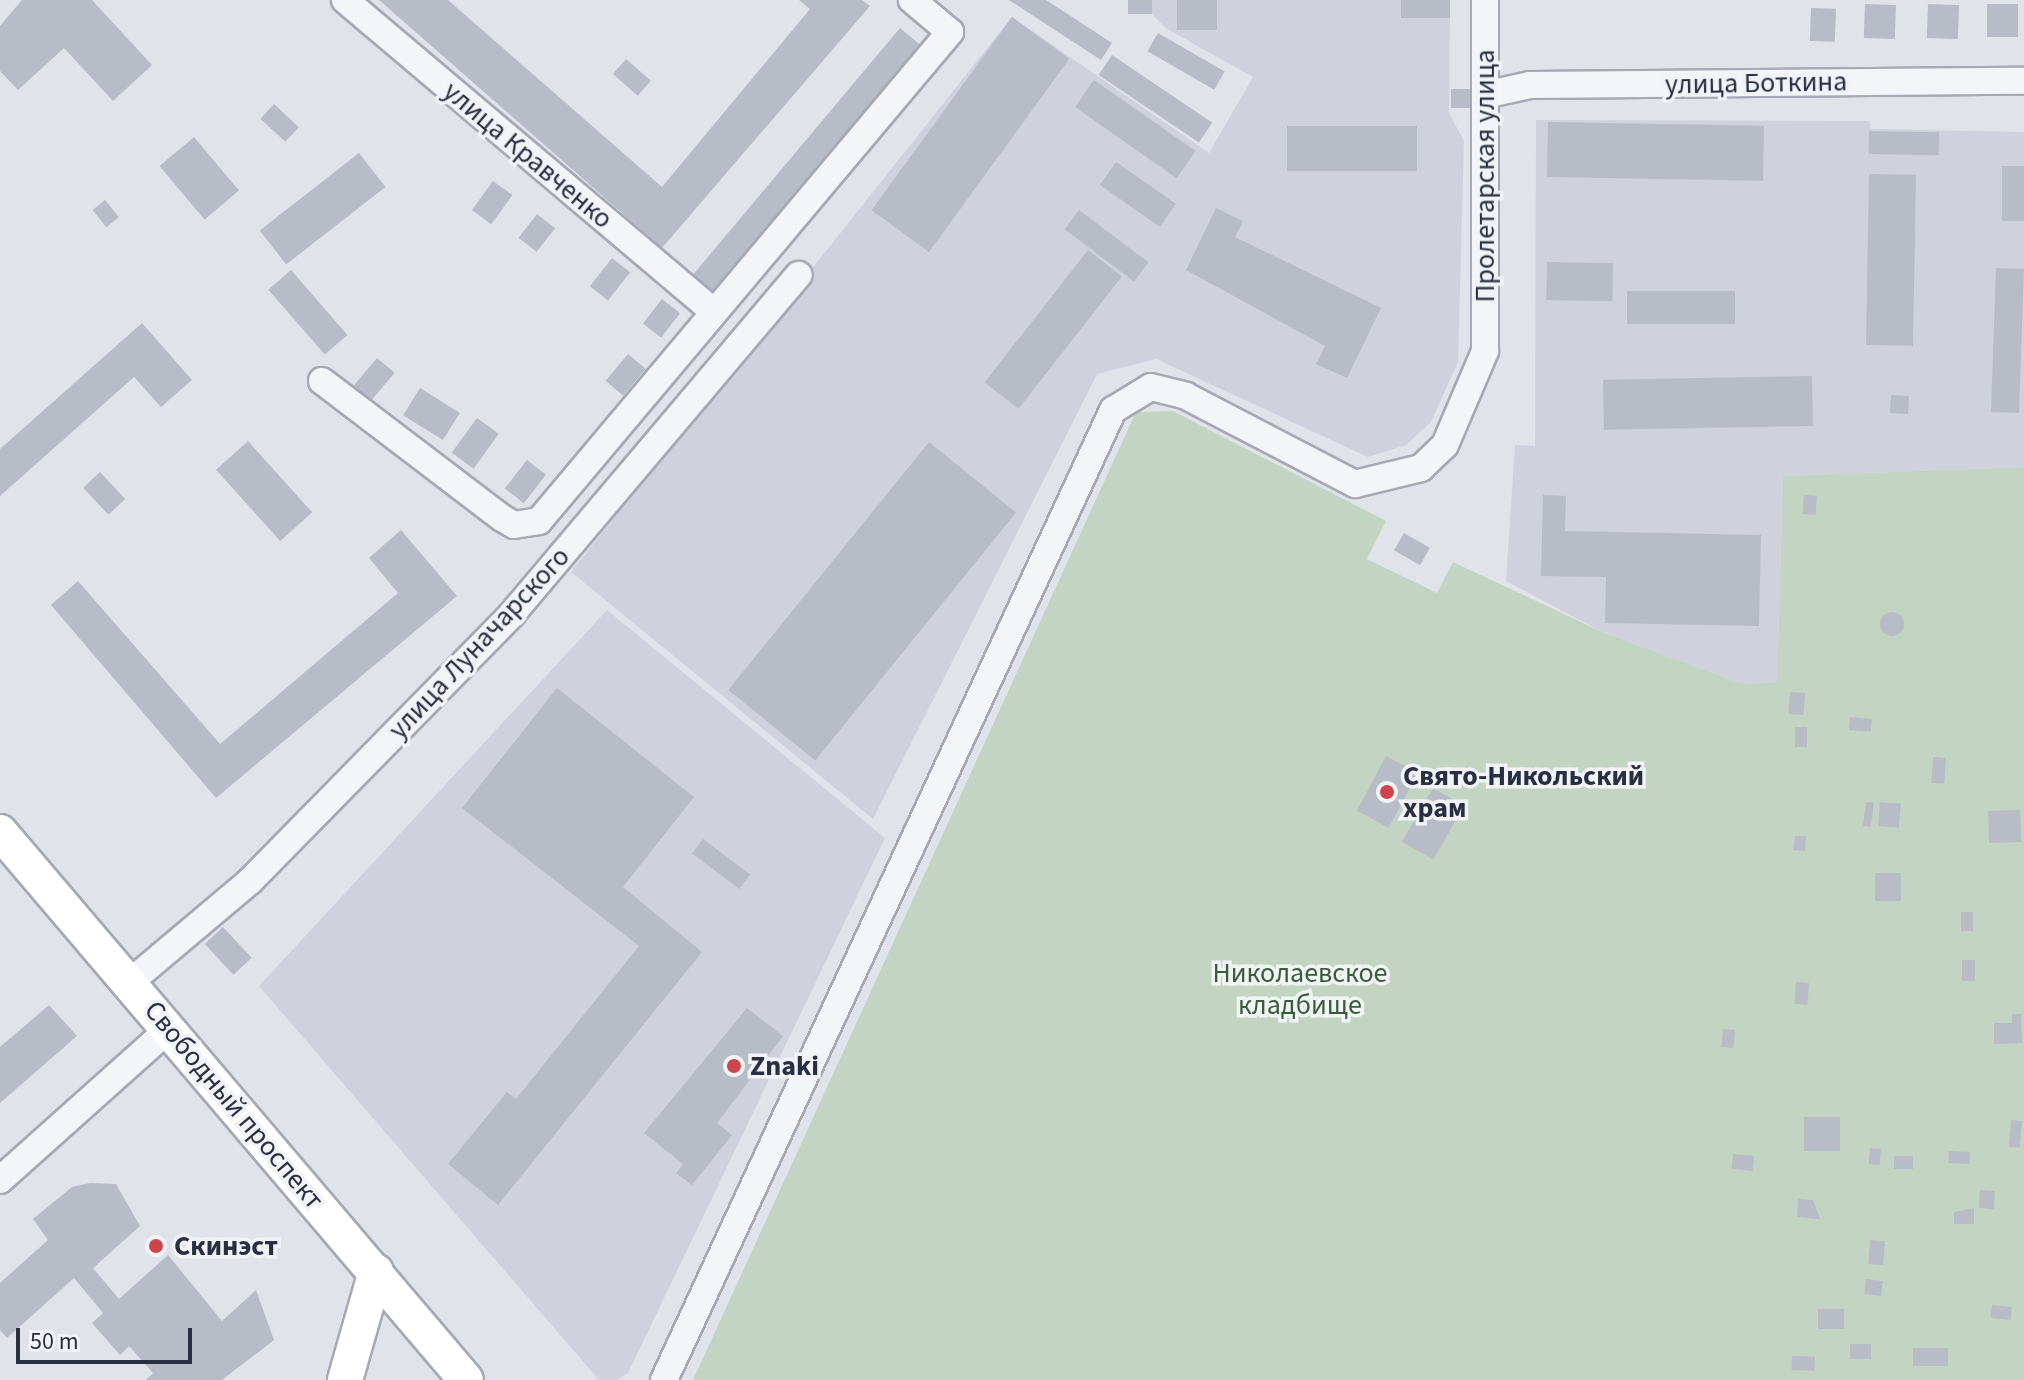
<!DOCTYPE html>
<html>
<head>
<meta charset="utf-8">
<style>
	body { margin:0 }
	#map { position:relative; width:2024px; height:1380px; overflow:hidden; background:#e1e3ea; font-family:"Source Sans 3",sans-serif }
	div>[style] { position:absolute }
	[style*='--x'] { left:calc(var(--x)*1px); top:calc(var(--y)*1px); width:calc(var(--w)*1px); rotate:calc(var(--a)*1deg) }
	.built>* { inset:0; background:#cfd2dc }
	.green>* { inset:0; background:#c4d4c2 }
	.building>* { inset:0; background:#b8bcc6; transform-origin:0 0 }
	.round { border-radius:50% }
	.roads { filter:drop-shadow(2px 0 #a6a9b4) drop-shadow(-2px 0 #a6a9b4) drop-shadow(0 2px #a6a9b4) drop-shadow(0 -2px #a6a9b4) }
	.minor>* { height:26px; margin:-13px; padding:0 13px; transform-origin:13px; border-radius:13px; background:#f4f5f8 }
	.major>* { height:34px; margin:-17px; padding:0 17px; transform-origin:17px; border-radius:17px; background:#fff }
	.dots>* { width:22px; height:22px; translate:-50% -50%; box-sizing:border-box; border:4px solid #f1f3f7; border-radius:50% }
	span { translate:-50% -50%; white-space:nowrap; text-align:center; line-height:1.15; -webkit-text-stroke:7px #f1f3f7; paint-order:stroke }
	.street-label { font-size:28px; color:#292f41 }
	.poi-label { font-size:28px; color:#292f41; font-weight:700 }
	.left { translate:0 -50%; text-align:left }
	.park-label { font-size:28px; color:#395d37 }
	.scale { position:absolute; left:16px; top:1328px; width:176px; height:36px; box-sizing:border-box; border:4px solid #292f41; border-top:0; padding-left:10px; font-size:24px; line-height:28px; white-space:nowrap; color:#292f41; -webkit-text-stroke:6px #f1f3f7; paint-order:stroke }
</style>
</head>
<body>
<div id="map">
	<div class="built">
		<div style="clip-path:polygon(1152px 0,1450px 0,1449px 113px,1464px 141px,1458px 362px,1431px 422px,1406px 445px,1368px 457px,1156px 359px,1097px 374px,873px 819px,571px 572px,1012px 17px,1209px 153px,1253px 77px,1167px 29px,1152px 14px)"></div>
		<div style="clip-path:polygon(1536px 120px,1870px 121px,1870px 129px,2024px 132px,2024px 467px,1783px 476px,1777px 682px,1741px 684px,1602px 632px,1506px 581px,1515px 445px,1535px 446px)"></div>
		<div style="clip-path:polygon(607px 610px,885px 838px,628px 1373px,617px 1380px,599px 1380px,259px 986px)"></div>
	</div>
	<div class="green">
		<div style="clip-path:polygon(1173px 411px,1386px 521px,1367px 559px,1437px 593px,1453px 562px,1602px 632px,1742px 684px,1777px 682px,1783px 476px,2024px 467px,2024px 1380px,693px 1380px,1136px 412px)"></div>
	</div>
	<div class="building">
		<div style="clip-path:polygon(22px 0,92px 0,152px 65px,113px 101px,64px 48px,18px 90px,0 71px,0 26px)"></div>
		<div style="clip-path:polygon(379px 0,448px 0,662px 187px,810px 9px,799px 0,862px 0,870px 6px,662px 248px)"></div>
		<div style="clip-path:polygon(1009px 0,1046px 0,1112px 43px,1101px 60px)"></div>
		<div style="left:1128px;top:0;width:24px;height:14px"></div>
		<div style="left:1177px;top:0;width:40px;height:30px"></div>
		<div style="left:1401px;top:0;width:49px;height:18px"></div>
		<div style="left:1865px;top:4px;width:31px;height:34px;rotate:2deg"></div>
		<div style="left:1928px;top:4px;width:31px;height:34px;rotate:2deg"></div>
		<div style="left:1987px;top:4px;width:31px;height:33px"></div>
		<div style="left:1811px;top:8px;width:25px;height:33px;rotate:2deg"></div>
		<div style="left:1012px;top:17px;width:71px;height:239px;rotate:36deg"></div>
		<div style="left:900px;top:28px;width:26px;height:325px;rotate:40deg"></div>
		<div style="left:1158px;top:33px;width:77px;height:21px;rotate:30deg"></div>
		<div style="left:1112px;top:55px;width:121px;height:24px;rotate:34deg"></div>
		<div style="left:626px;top:59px;width:33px;height:20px;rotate:41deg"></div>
		<div style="left:1094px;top:80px;width:124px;height:33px;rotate:35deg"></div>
		<div style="left:1451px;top:89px;width:19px;height:19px"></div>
		<div style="left:274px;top:104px;width:34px;height:20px;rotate:43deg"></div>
		<div style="left:1548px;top:122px;width:216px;height:55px;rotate:1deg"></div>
		<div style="left:1287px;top:126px;width:130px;height:45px"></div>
		<div style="left:1869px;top:131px;width:70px;height:23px;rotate:1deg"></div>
		<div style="left:194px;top:137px;width:70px;height:45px;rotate:50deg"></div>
		<div style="left:359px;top:153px;width:43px;height:126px;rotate:52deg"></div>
		<div style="left:1116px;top:162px;width:73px;height:28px;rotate:35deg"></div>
		<div style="left:2024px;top:166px;width:55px;height:22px;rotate:90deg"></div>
		<div style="left:1869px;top:174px;width:47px;height:171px;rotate:1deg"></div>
		<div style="left:493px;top:181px;width:24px;height:36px;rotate:36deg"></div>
		<div style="left:105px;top:200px;width:22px;height:16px;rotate:51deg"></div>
		<div style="clip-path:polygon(1216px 208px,1243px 221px,1235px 237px,1381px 308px,1347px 378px,1316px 364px,1325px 346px,1186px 270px)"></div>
		<div style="left:1079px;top:210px;width:87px;height:24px;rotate:37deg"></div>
		<div style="left:537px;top:214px;width:23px;height:30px;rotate:38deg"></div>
		<div style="left:1088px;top:250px;width:43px;height:168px;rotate:38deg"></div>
		<div style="left:612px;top:258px;width:23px;height:36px;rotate:38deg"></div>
		<div style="left:1547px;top:262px;width:66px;height:38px;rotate:1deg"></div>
		<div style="left:1996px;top:268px;width:28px;height:144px;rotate:2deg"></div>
		<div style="left:291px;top:270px;width:86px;height:30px;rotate:49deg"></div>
		<div style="left:1735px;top:291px;width:33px;height:108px;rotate:90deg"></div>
		<div style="left:662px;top:299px;width:23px;height:31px;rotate:38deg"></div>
		<div style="clip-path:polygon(142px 323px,192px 380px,161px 407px,134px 377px,0 496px,0 449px)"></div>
		<div style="left:628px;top:354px;width:23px;height:35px;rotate:40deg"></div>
		<div style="left:377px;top:358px;width:23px;height:36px;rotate:40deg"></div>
		<div style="left:1812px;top:376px;width:50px;height:209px;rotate:89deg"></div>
		<div style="left:420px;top:388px;width:47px;height:32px;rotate:32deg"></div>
		<div style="left:1891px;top:395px;width:18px;height:18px;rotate:3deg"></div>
		<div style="left:477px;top:418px;width:27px;height:43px;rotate:36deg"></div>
		<div style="left:248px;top:441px;width:96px;height:43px;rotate:48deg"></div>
		<div style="left:929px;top:442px;width:112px;height:319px;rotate:39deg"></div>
		<div style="left:527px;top:460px;width:24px;height:36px;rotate:38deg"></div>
		<div style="left:100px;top:472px;width:37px;height:23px;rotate:47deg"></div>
		<div style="clip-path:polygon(1543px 495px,1566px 496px,1565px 531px,1761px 535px,1759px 626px,1605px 623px,1606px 577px,1541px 576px)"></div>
		<div style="left:1804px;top:495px;width:13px;height:19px;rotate:4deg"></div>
		<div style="clip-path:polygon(401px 530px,457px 596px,216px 798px,51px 605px,78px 581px,220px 744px,398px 593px,369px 558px)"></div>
		<div style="left:1404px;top:533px;width:30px;height:20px;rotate:30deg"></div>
		<div class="round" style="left:1880px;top:612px;width:24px;height:24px"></div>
		<div style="clip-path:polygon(557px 688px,694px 797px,623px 887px,702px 952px,498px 1205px,448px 1164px,507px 1092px,516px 1099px,639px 946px,462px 808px)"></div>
		<div style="left:1790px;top:692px;width:15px;height:22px;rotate:4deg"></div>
		<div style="left:1850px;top:717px;width:22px;height:13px;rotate:5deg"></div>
		<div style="left:1795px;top:727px;width:12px;height:20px"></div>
		<div style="left:1386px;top:756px;width:36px;height:62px;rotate:28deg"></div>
		<div style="left:1933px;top:757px;width:13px;height:26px;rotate:4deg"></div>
		<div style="left:1433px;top:788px;width:36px;height:62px;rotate:30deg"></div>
		<div style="left:1866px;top:802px;width:8px;height:24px;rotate:7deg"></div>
		<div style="left:1880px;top:802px;width:21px;height:24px;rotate:5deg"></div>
		<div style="left:2020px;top:810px;width:32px;height:32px;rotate:88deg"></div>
		<div style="clip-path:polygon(1795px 836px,1806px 836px,1805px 851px,1793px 850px)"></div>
		<div style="left:703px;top:839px;width:59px;height:18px;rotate:37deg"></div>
		<div style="left:1901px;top:873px;width:28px;height:26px;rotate:90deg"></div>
		<div style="left:1961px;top:912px;width:12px;height:19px"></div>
		<div style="left:223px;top:927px;width:42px;height:25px;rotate:47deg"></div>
		<div style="left:1962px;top:960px;width:13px;height:21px"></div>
		<div style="left:1796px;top:982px;width:13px;height:22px;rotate:4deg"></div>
		<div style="clip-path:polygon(49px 1005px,77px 1036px,0 1103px,0 1047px)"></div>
		<div style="clip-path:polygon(747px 1008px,783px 1036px,717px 1123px,732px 1135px,692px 1185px,676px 1173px,683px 1164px,644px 1133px)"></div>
		<div style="clip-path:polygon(2012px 1014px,2021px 1014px,2022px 1043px,1994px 1044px,1994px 1023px,2012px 1023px)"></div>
		<div style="left:1723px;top:1029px;width:12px;height:18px;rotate:5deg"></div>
		<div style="left:1804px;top:1117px;width:36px;height:34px"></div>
		<div style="left:2011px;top:1120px;width:11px;height:27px;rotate:5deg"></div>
		<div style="left:1870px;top:1148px;width:11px;height:16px;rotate:5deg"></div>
		<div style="left:1949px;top:1151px;width:21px;height:12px;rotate:3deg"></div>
		<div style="left:1733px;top:1154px;width:21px;height:15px;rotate:5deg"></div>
		<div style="left:1894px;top:1156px;width:19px;height:13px"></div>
		<div style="clip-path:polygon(90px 1183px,116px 1184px,140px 1226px,93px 1268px,119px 1299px,168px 1255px,222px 1321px,256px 1290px,274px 1340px,222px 1380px,146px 1380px,153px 1373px,129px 1346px,120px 1355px,92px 1323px,103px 1313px,74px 1278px,7px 1338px,0 1330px,0 1283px,48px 1240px,33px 1219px,72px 1187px)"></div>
		<div style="left:1980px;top:1190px;width:15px;height:18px;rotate:4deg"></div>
		<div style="clip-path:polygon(1798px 1199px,1813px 1200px,1820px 1219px,1797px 1217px)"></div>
		<div style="clip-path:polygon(1974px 1208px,1974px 1224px,1954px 1224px,1954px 1212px)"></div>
		<div style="left:1870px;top:1240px;width:15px;height:24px;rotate:4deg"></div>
		<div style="left:1866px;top:1279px;width:17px;height:15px;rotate:7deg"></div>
		<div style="left:1992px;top:1305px;width:20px;height:13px;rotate:6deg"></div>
		<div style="left:1844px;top:1309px;width:20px;height:26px;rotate:90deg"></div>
		<div style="left:1871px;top:1344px;width:15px;height:21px;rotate:90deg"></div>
		<div style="left:1913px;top:1348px;width:35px;height:18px"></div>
		<div style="left:1792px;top:1356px;width:23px;height:14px;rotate:2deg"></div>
	</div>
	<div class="roads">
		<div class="minor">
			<div style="--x:345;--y:0;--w:480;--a:40.2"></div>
			<div style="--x:1489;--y:94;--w:42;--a:-12.4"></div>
			<div style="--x:1530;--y:85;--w:494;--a:-0.5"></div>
			<div style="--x:322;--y:381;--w:226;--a:37.3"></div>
			<div style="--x:502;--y:518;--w:14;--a:30"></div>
			<div style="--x:514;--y:525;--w:25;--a:-9"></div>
			<div style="--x:539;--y:521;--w:639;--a:-49.95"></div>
			<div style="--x:950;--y:32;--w:50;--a:-139.9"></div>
			<div style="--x:129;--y:983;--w:158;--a:-40.1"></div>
			<div style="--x:250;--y:881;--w:374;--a:-45.5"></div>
			<div style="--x:512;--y:614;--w:444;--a:-49.8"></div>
			<div style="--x:0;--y:1180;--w:227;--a:-41.8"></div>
			<div style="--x:664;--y:1380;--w:1069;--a:-65.16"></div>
			<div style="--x:1113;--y:410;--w:44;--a:-31.2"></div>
			<div style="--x:1151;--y:387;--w:36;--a:14"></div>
			<div style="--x:1186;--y:396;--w:191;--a:27.5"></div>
			<div style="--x:1355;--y:484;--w:68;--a:-13.6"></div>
			<div style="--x:1421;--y:468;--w:33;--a:-44"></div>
			<div style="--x:1445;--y:445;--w:102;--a:-66.9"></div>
			<div style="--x:1485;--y:351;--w:351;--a:-90"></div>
		</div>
		<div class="major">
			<div style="--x:0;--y:832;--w:719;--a:49.62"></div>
			<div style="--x:345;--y:1380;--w:113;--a:-74.1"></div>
		</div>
	</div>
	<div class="dots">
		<div style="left:1387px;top:792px;background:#ce464b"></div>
		<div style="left:734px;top:1066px;background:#ce464b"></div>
		<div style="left:156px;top:1246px;background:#ce464b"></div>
	</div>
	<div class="street-label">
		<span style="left:1756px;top:83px;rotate:-1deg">улица Боткина</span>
		<span style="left:528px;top:155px;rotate:40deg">улица Кравченко</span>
		<span style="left:1485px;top:176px;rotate:-90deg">Пролетарская улица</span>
		<span style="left:479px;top:643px;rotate:-47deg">улица Луначарского</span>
		<span style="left:234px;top:1105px;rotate:50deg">Свободный проспект</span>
	</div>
	<div class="poi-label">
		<span class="left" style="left:1403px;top:792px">Свято-Никольский<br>храм</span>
		<span class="left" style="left:750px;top:1066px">Znaki</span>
		<span class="left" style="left:174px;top:1246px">Скинэст</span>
	</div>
	<div class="park-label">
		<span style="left:1300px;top:989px">Николаевское<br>кладбище</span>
	</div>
	<div class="scale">50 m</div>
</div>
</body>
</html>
